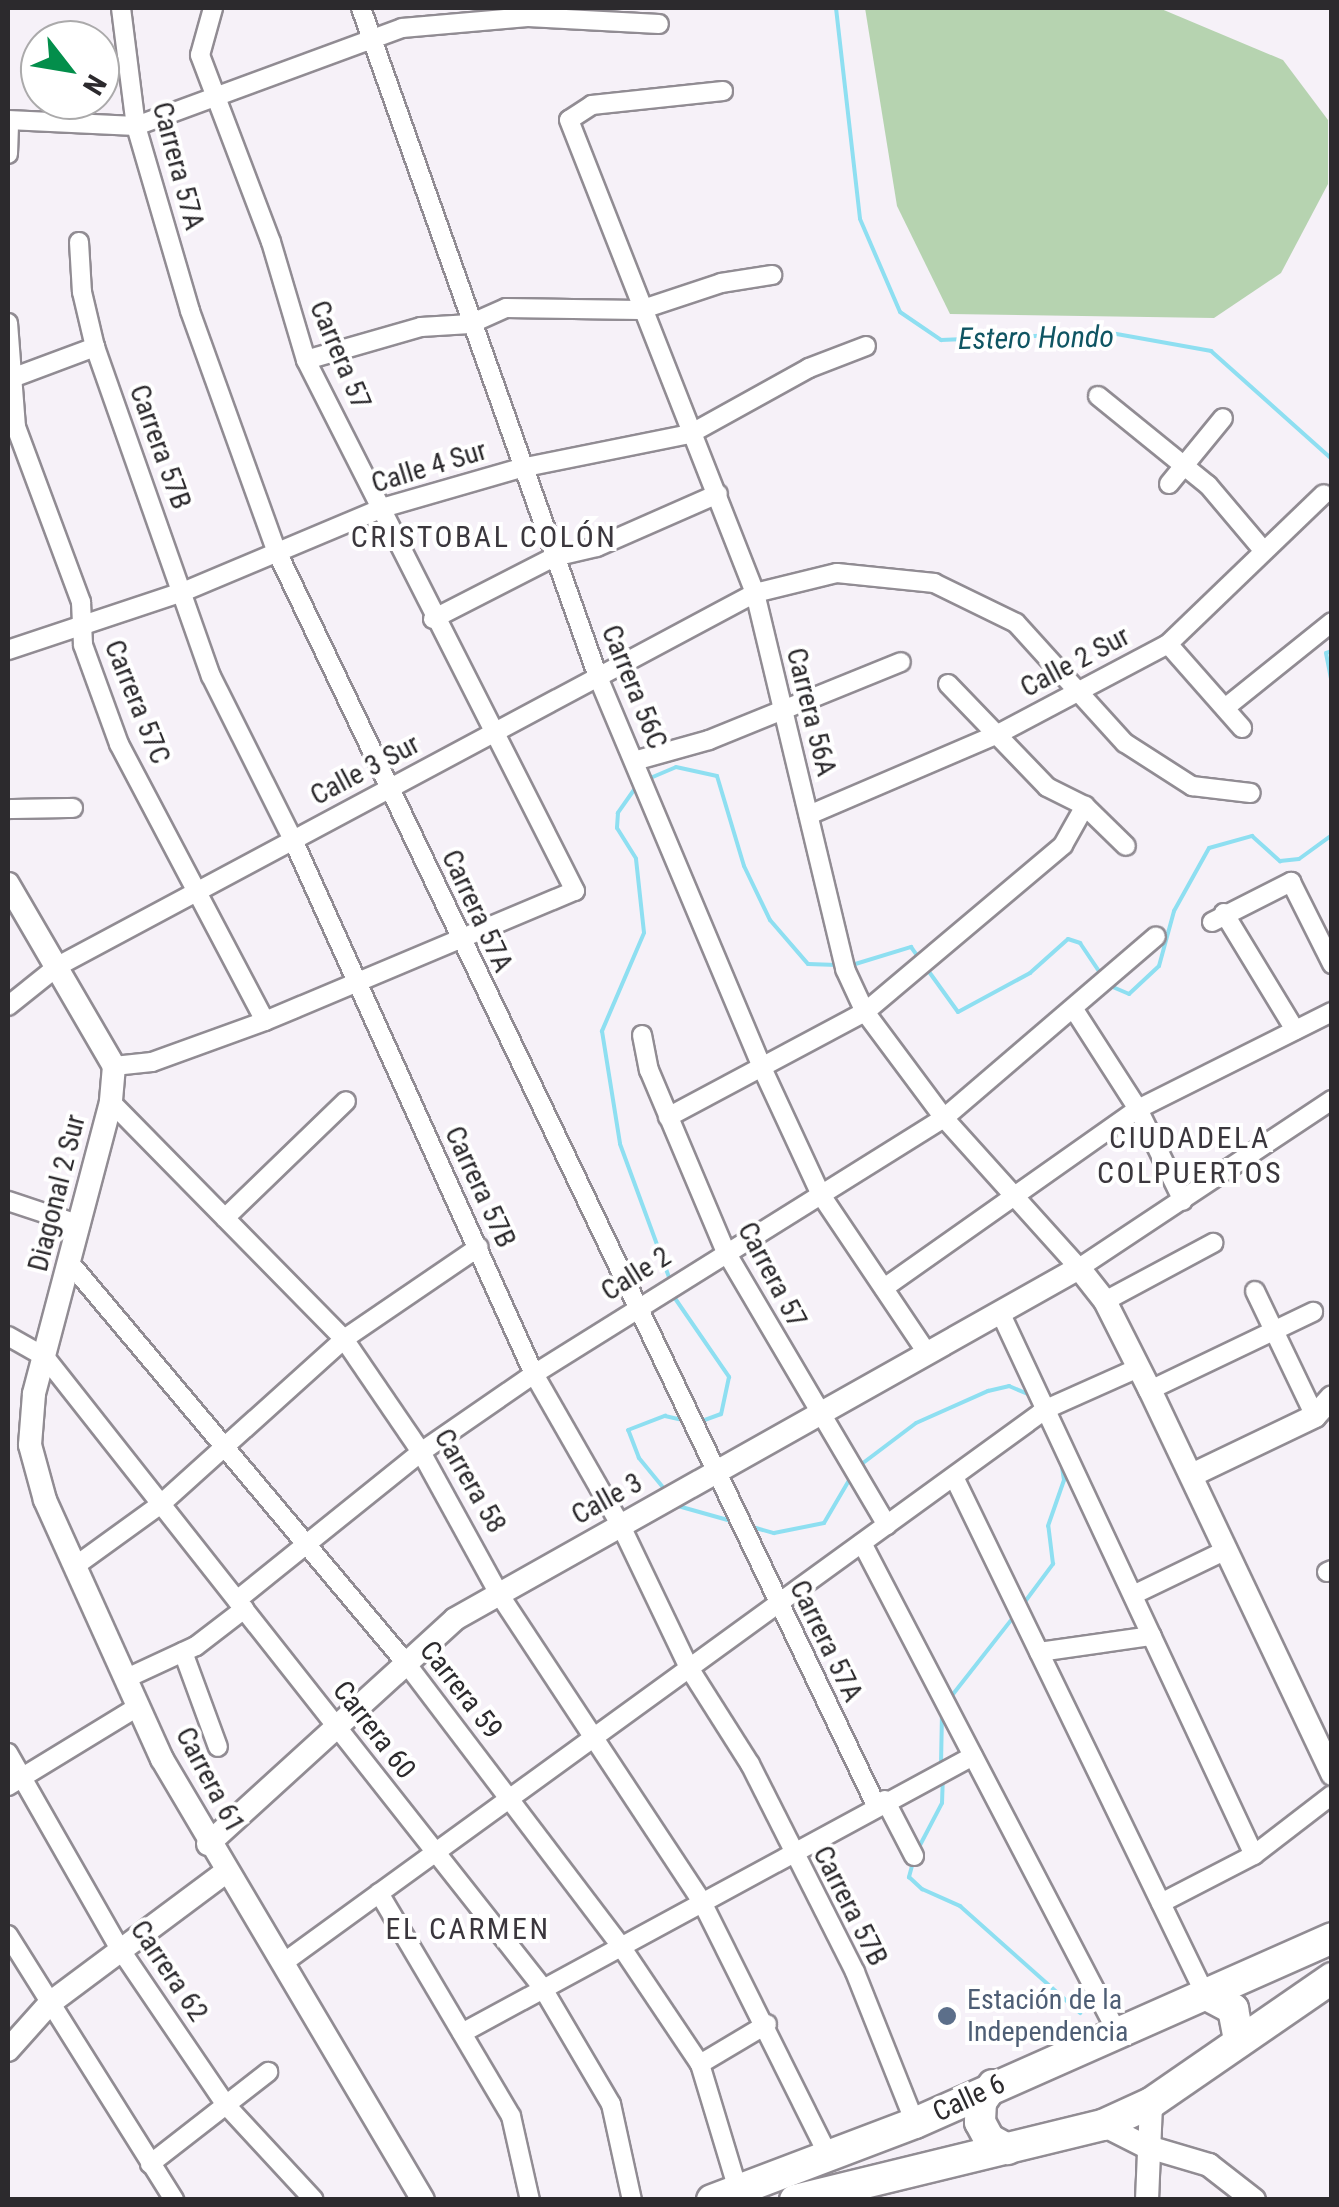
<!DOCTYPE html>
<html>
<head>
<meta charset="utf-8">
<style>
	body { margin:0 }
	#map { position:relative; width:1339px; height:2207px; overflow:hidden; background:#f6f1f8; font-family:"Roboto Condensed",sans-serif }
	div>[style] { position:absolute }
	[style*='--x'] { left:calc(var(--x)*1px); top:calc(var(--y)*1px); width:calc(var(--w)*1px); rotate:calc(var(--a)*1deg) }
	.green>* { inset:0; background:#b6d3b0 }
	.stream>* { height:4px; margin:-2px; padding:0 2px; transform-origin:2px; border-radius:2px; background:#8edff1 }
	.roads { filter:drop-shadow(2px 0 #918c93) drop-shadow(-2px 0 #918c93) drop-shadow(0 2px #918c93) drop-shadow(0 -2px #918c93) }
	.street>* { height:18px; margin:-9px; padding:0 9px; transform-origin:9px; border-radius:9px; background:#fff }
	.secondary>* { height:22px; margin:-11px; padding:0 11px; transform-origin:11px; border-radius:11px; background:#fff }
	.highway>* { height:30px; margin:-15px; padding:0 15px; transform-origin:15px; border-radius:15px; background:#fff }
	.dots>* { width:28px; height:28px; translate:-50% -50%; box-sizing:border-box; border:5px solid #fff; border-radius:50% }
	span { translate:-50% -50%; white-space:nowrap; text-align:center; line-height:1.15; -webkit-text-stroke:8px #fff; paint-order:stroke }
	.street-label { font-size:28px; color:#2c2a2d }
	.service-label { font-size:28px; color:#4e5e75 }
	.left { translate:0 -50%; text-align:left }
	.water-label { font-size:30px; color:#0f5563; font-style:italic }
	.neighbourhood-label { font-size:30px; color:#3b373d; letter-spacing:2.5px }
	.frame { position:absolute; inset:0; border:10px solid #2c2a2d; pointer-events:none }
	.north { position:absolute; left:20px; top:20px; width:100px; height:100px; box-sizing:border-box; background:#fff; border:2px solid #abaaab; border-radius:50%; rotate:121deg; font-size:28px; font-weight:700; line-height:40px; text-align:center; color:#2c2a2d }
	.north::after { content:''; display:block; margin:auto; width:35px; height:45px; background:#038e4b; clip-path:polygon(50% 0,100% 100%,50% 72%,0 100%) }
</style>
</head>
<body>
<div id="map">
	<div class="green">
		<div style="clip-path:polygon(865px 8px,1159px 8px,1283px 60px,1328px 120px,1328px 184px,1281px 273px,1214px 318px,950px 314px,897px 206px)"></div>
	</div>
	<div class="stream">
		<div style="--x:836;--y:8;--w:212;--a:83.5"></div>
		<div style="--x:860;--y:219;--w:101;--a:66.7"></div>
		<div style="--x:900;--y:312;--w:50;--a:34.3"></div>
		<div style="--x:941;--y:340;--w:170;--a:-2.4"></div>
		<div style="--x:1111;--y:333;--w:102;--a:10.2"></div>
		<div style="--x:1211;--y:351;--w:162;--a:41.8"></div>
		<div style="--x:1332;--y:651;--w:6;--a:162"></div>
		<div style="--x:1326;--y:653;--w:33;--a:79"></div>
		<div style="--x:648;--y:779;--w:30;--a:-23"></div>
		<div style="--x:676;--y:767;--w:42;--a:12.4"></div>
		<div style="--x:717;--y:776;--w:94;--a:73.3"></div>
		<div style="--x:744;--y:866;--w:60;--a:64.3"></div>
		<div style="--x:770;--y:920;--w:58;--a:49.2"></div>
		<div style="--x:808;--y:964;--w:29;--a:2"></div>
		<div style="--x:636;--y:787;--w:32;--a:125"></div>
		<div style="--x:618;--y:813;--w:15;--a:94"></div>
		<div style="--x:617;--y:828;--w:36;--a:58"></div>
		<div style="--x:636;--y:859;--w:74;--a:83.8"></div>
		<div style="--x:644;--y:933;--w:107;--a:113.2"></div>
		<div style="--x:602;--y:1031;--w:114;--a:80.9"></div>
		<div style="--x:620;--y:1144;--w:145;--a:69.8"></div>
		<div style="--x:852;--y:965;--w:62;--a:-17"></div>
		<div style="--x:911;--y:947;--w:14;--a:54"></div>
		<div style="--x:927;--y:969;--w:53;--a:54.2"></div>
		<div style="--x:958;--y:1012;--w:82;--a:-28.4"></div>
		<div style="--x:1030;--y:973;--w:51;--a:-41.8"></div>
		<div style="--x:1068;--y:939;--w:13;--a:18"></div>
		<div style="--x:1080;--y:943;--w:36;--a:56"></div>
		<div style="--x:1108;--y:985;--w:23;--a:23"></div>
		<div style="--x:1129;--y:994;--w:41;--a:-43"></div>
		<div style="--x:1159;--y:966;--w:57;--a:-74.7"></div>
		<div style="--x:1174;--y:911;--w:72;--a:-60.9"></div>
		<div style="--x:1209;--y:848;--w:45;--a:-15.6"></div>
		<div style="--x:1252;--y:836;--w:38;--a:42"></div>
		<div style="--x:1280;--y:861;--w:19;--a:-6"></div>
		<div style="--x:1299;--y:859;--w:41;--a:-36"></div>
		<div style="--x:672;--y:1294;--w:101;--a:55.5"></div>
		<div style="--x:729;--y:1377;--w:38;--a:102"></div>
		<div style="--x:721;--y:1414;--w:20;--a:160"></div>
		<div style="--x:859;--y:1466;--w:71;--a:-37"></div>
		<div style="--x:916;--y:1423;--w:79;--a:-24"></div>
		<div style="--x:988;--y:1391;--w:22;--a:-13"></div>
		<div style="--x:1009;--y:1386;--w:23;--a:23"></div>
		<div style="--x:666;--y:1491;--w:43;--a:-129.3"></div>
		<div style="--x:639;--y:1458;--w:30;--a:-111"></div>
		<div style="--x:628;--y:1430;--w:40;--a:-21"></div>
		<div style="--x:665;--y:1416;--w:23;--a:13"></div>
		<div style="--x:678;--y:1506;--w:59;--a:15.7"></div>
		<div style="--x:749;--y:1526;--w:26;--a:16"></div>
		<div style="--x:774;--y:1533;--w:51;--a:-11.3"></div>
		<div style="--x:824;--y:1523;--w:53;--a:-59.6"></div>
		<div style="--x:1024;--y:1603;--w:49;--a:-53.4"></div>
		<div style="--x:1053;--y:1564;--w:38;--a:-97"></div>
		<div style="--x:1048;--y:1526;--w:49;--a:-70.8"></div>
		<div style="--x:1064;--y:1480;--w:19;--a:-99"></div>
		<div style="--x:950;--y:1698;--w:105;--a:-51.9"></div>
		<div style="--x:941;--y:1765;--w:50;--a:-88.9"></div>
		<div style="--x:918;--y:1849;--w:52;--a:-62.4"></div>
		<div style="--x:942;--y:1803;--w:23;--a:-88"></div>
		<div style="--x:913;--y:1862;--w:16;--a:105"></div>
		<div style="--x:909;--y:1877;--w:18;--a:43"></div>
		<div style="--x:922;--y:1889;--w:42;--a:24.1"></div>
		<div style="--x:960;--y:1906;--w:161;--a:41.7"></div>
	</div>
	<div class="roads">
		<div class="street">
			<div style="--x:121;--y:8;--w:119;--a:82.8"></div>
			<div style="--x:136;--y:126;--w:193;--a:73.7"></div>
			<div style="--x:190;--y:311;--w:256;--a:70.2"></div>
			<div style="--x:277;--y:552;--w:1389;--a:64.45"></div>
			<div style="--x:361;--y:8;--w:710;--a:70.49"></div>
			<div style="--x:598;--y:677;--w:426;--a:67.2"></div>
			<div style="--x:763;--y:1070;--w:138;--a:65.1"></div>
			<div style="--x:821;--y:1195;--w:190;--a:56.1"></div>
			<div style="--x:723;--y:91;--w:132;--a:173.9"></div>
			<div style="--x:592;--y:105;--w:27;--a:147"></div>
			<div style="--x:569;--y:120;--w:508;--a:68.53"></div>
			<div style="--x:755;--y:593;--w:387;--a:76.5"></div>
			<div style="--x:845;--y:969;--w:47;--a:65.1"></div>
			<div style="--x:865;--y:1012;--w:132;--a:53.3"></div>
			<div style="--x:944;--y:1118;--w:202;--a:48"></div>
			<div style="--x:1079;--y:1268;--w:304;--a:-33.6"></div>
			<div style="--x:8;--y:120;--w:128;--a:2.7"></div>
			<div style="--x:136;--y:126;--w:283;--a:-20.2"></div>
			<div style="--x:402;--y:28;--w:126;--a:-5"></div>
			<div style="--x:528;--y:17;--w:131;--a:3.1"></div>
			<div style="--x:8;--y:154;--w:33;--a:-88"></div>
			<div style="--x:79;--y:242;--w:50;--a:86.6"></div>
			<div style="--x:82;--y:292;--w:57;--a:76.7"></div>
			<div style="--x:95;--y:347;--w:349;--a:70.6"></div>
			<div style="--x:211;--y:676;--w:183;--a:63.4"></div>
			<div style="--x:293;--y:840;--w:586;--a:65.71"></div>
			<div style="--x:534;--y:1374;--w:175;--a:60.2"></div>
			<div style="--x:621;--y:1526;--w:157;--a:64.4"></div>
			<div style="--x:689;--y:1668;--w:114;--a:57.6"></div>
			<div style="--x:750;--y:1764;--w:233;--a:63.2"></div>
			<div style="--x:855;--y:1972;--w:162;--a:68.3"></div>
			<div style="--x:8;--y:323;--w:104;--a:85.6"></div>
			<div style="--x:16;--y:427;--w:187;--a:69.6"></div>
			<div style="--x:81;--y:602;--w:43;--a:87.3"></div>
			<div style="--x:83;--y:645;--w:105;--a:70"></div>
			<div style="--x:119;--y:744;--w:313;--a:62.2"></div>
			<div style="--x:306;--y:360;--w:120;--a:-16"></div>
			<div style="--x:421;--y:327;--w:49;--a:-3.5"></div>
			<div style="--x:470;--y:324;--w:39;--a:-24"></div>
			<div style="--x:506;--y:308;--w:134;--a:0.9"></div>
			<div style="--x:640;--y:310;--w:85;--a:-18.4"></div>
			<div style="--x:721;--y:283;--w:52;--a:-8.9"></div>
			<div style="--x:12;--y:378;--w:89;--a:-20.5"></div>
			<div style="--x:1098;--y:396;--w:141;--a:39"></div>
			<div style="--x:1208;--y:485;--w:84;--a:49.8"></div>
			<div style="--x:1169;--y:484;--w:85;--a:-50.7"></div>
			<div style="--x:433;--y:619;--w:136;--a:-27.1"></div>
			<div style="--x:554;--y:557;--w:44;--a:-13.1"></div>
			<div style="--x:597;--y:547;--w:132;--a:-23.7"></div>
			<div style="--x:1168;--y:644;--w:112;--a:48.6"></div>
			<div style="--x:8;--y:650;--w:187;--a:-18.4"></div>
			<div style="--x:185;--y:591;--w:214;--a:-22.8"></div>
			<div style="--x:382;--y:508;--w:145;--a:-16.1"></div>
			<div style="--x:521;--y:468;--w:172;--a:-11.4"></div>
			<div style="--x:690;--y:434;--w:136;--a:-29"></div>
			<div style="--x:809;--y:368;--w:61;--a:-21.1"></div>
			<div style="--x:948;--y:684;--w:143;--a:46.1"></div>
			<div style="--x:1047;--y:787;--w:42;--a:26.6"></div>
			<div style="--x:1085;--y:806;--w:57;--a:44.3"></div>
			<div style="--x:1225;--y:708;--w:137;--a:-38.8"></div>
			<div style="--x:634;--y:761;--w:78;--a:-15.6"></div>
			<div style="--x:709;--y:740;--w:207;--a:-22.1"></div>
			<div style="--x:8;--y:809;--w:65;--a:-0.9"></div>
			<div style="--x:809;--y:815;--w:206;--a:-23.2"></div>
			<div style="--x:998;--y:734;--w:192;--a:-27.9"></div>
			<div style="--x:1168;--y:644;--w:216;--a:-43.9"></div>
			<div style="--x:1224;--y:913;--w:137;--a:58.7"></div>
			<div style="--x:1212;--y:922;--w:89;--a:-26.9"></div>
			<div style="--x:1291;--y:882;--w:92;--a:63.4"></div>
			<div style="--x:8;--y:1006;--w:64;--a:-38.7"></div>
			<div style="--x:58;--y:966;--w:791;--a:-28.15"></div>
			<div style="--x:755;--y:593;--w:84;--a:-13.7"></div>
			<div style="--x:837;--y:573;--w:98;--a:5.9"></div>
			<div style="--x:934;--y:583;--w:91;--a:26"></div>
			<div style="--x:1016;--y:623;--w:162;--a:47.8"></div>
			<div style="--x:1125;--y:743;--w:80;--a:32.7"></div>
			<div style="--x:1192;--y:786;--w:59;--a:6.8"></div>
			<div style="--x:1075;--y:1011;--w:117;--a:57.3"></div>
			<div style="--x:1138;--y:1109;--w:102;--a:63.9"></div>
			<div style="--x:642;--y:1035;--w:36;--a:79"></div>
			<div style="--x:649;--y:1070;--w:198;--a:67.1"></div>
			<div style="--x:726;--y:1252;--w:317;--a:59.5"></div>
			<div style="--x:114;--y:1066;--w:38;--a:-6"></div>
			<div style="--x:152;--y:1062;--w:120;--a:-19.9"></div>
			<div style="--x:265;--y:1021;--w:336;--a:-22.8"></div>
			<div style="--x:575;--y:891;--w:595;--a:-116.87"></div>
			<div style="--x:306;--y:360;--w:123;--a:-106.5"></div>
			<div style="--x:271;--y:242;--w:200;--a:-110.8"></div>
			<div style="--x:200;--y:55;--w:49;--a:-74.5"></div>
			<div style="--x:111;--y:1102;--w:332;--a:45.5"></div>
			<div style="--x:344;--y:1339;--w:137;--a:55.7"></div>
			<div style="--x:421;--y:1452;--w:162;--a:61.2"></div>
			<div style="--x:499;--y:1594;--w:369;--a:56.6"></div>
			<div style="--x:702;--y:1902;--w:285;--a:63.5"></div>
			<div style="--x:668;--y:1117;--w:223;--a:-28.1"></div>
			<div style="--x:865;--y:1012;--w:259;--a:-40.1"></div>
			<div style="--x:1063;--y:845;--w:45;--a:-60.6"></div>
			<div style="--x:8;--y:1201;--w:76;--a:18.4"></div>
			<div style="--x:225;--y:1218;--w:168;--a:-44"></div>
			<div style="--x:70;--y:1263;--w:522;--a:49.97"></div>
			<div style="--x:406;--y:1663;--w:354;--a:52.8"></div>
			<div style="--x:620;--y:1945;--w:143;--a:56.1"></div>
			<div style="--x:700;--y:2064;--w:135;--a:73.2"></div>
			<div style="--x:884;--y:1288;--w:311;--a:-35.2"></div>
			<div style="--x:1138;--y:1109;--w:217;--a:-26.6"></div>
			<div style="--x:1255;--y:1291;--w:139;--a:64.4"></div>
			<div style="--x:1105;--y:1301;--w:123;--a:-28.2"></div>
			<div style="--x:1000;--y:1312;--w:599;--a:64.93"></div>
			<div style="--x:8;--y:1336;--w:43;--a:29.6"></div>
			<div style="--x:45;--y:1357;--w:802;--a:51.73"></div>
			<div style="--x:542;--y:1987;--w:136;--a:59.5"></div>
			<div style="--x:611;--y:2104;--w:98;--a:77.7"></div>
			<div style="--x:1150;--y:1390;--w:181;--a:-25.6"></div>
			<div style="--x:954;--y:1477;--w:575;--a:64.1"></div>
			<div style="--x:862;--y:1543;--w:551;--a:62.46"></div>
			<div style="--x:78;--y:1564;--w:102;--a:-35.9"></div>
			<div style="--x:161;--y:1504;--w:246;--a:-42"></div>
			<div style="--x:344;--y:1339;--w:163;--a:-34.3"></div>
			<div style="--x:1327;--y:1572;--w:5;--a:-22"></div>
			<div style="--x:1133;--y:1595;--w:101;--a:-25.8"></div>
			<div style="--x:237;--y:1600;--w:236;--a:-38.8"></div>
			<div style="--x:421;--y:1452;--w:137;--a:-34.6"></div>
			<div style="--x:534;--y:1374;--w:483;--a:-32"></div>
			<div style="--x:944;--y:1118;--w:279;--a:-40.6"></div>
			<div style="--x:183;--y:1652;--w:101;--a:69.8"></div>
			<div style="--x:1039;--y:1652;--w:114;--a:-8.1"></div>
			<div style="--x:127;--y:1678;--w:76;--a:-24.9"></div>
			<div style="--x:196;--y:1646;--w:61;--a:-37.6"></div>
			<div style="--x:8;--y:1753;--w:226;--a:60.3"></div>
			<div style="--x:120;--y:1949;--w:189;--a:55.8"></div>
			<div style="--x:226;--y:2105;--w:129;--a:47.2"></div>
			<div style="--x:8;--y:1786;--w:153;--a:-31.4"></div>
			<div style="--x:885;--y:1800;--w:63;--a:62.6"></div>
			<div style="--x:379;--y:1893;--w:259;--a:59.4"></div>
			<div style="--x:511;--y:2116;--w:86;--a:77.3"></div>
			<div style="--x:1161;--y:1903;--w:105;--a:-27.3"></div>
			<div style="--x:1254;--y:1855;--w:98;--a:-37.6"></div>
			<div style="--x:8;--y:1935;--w:313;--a:57.9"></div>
			<div style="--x:283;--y:1963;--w:943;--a:-35.98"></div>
			<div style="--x:1046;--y:1409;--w:101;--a:-24"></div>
			<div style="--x:462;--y:2033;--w:581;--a:-28.46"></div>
			<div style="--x:700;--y:2064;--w:78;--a:-30.8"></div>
			<div style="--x:150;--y:2164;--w:150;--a:-37.9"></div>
		</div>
		<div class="secondary">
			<div style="--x:8;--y:884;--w:211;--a:59.8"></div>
			<div style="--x:114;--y:1066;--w:36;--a:95"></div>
			<div style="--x:111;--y:1102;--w:302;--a:104.8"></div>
			<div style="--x:34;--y:1394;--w:51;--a:94.5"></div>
			<div style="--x:30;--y:1445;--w:57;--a:74.7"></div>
			<div style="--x:45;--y:1500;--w:284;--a:65.7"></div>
			<div style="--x:162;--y:1759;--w:512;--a:59.38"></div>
			<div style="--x:1192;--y:1475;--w:136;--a:-25.6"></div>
			<div style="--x:1315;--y:1416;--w:25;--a:-48"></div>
			<div style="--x:208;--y:1844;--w:334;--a:-42.3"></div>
			<div style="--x:455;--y:1619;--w:716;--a:-29.36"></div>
			<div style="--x:1079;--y:1268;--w:42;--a:51.8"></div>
			<div style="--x:1105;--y:1301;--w:100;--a:63.2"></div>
			<div style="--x:1150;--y:1390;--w:425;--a:64.6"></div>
			<div style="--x:8;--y:2050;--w:63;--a:-48.2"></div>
			<div style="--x:50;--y:2003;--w:219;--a:-36.7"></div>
			<div style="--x:1103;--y:2125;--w:47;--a:26.6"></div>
			<div style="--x:1145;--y:2146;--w:67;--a:16.5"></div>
			<div style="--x:1209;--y:2165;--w:57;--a:37.9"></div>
			<div style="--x:1147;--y:2200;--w:97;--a:-87.6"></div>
		</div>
		<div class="highway">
			<div style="--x:1205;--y:1994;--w:32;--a:28"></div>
			<div style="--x:1233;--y:2009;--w:33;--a:79"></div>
			<div style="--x:993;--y:2085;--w:21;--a:125"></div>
			<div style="--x:981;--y:2102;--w:20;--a:93"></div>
			<div style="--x:980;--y:2122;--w:19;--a:62"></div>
			<div style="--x:989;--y:2139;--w:21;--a:29"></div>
			<div style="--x:712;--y:2200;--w:217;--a:-20.8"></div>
			<div style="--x:915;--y:2123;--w:456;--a:-23.9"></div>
			<div style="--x:795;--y:2200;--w:317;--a:-13.7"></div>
			<div style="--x:1103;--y:2125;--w:53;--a:-24.6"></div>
			<div style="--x:1151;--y:2103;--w:220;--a:-34.6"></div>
		</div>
	</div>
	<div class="dots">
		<div style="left:947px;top:2016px;background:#5c6f8a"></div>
	</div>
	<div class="street-label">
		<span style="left:178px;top:166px;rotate:75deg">Carrera 57A</span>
		<span style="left:340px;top:355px;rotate:67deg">Carrera 57</span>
		<span style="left:160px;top:447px;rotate:70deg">Carrera 57B</span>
		<span style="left:429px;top:467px;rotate:-17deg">Calle 4 Sur</span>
		<span style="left:1075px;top:662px;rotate:-28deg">Calle 2 Sur</span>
		<span style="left:634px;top:687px;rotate:68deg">Carrera 56C</span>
		<span style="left:137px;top:702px;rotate:68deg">Carrera 57C</span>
		<span style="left:811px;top:712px;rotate:76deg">Carrera 56A</span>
		<span style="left:365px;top:770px;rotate:-28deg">Calle 3 Sur</span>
		<span style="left:477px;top:911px;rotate:65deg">Carrera 57A</span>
		<span style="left:480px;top:1187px;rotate:65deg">Carrera 57B</span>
		<span style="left:57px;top:1193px;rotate:-76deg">Diagonal 2 Sur</span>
		<span style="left:636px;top:1274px;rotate:-32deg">Calle 2</span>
		<span style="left:772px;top:1275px;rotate:62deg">Carrera 57</span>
		<span style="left:470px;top:1481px;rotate:60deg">Carrera 58</span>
		<span style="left:607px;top:1499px;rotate:-29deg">Calle 3</span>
		<span style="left:826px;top:1641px;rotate:64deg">Carrera 57A</span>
		<span style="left:461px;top:1690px;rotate:52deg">Carrera 59</span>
		<span style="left:374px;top:1730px;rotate:52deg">Carrera 60</span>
		<span style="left:210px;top:1780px;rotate:62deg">Carrera 61</span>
		<span style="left:850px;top:1906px;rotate:63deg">Carrera 57B</span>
		<span style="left:169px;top:1971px;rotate:56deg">Carrera 62</span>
		<span style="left:969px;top:2098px;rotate:-25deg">Calle 6</span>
	</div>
	<div class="service-label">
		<span class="left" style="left:967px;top:2016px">Estación de la<br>Independencia</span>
	</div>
	<div class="water-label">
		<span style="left:1036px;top:338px;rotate:-1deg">Estero Hondo</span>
	</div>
	<div class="neighbourhood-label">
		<span style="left:484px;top:537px">CRISTOBAL COLÓN</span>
		<span style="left:1190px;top:1155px">CIUDADELA<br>COLPUERTOS</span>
		<span style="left:468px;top:1929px">EL CARMEN</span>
	</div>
	<div class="frame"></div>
	<div class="north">N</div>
</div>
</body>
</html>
